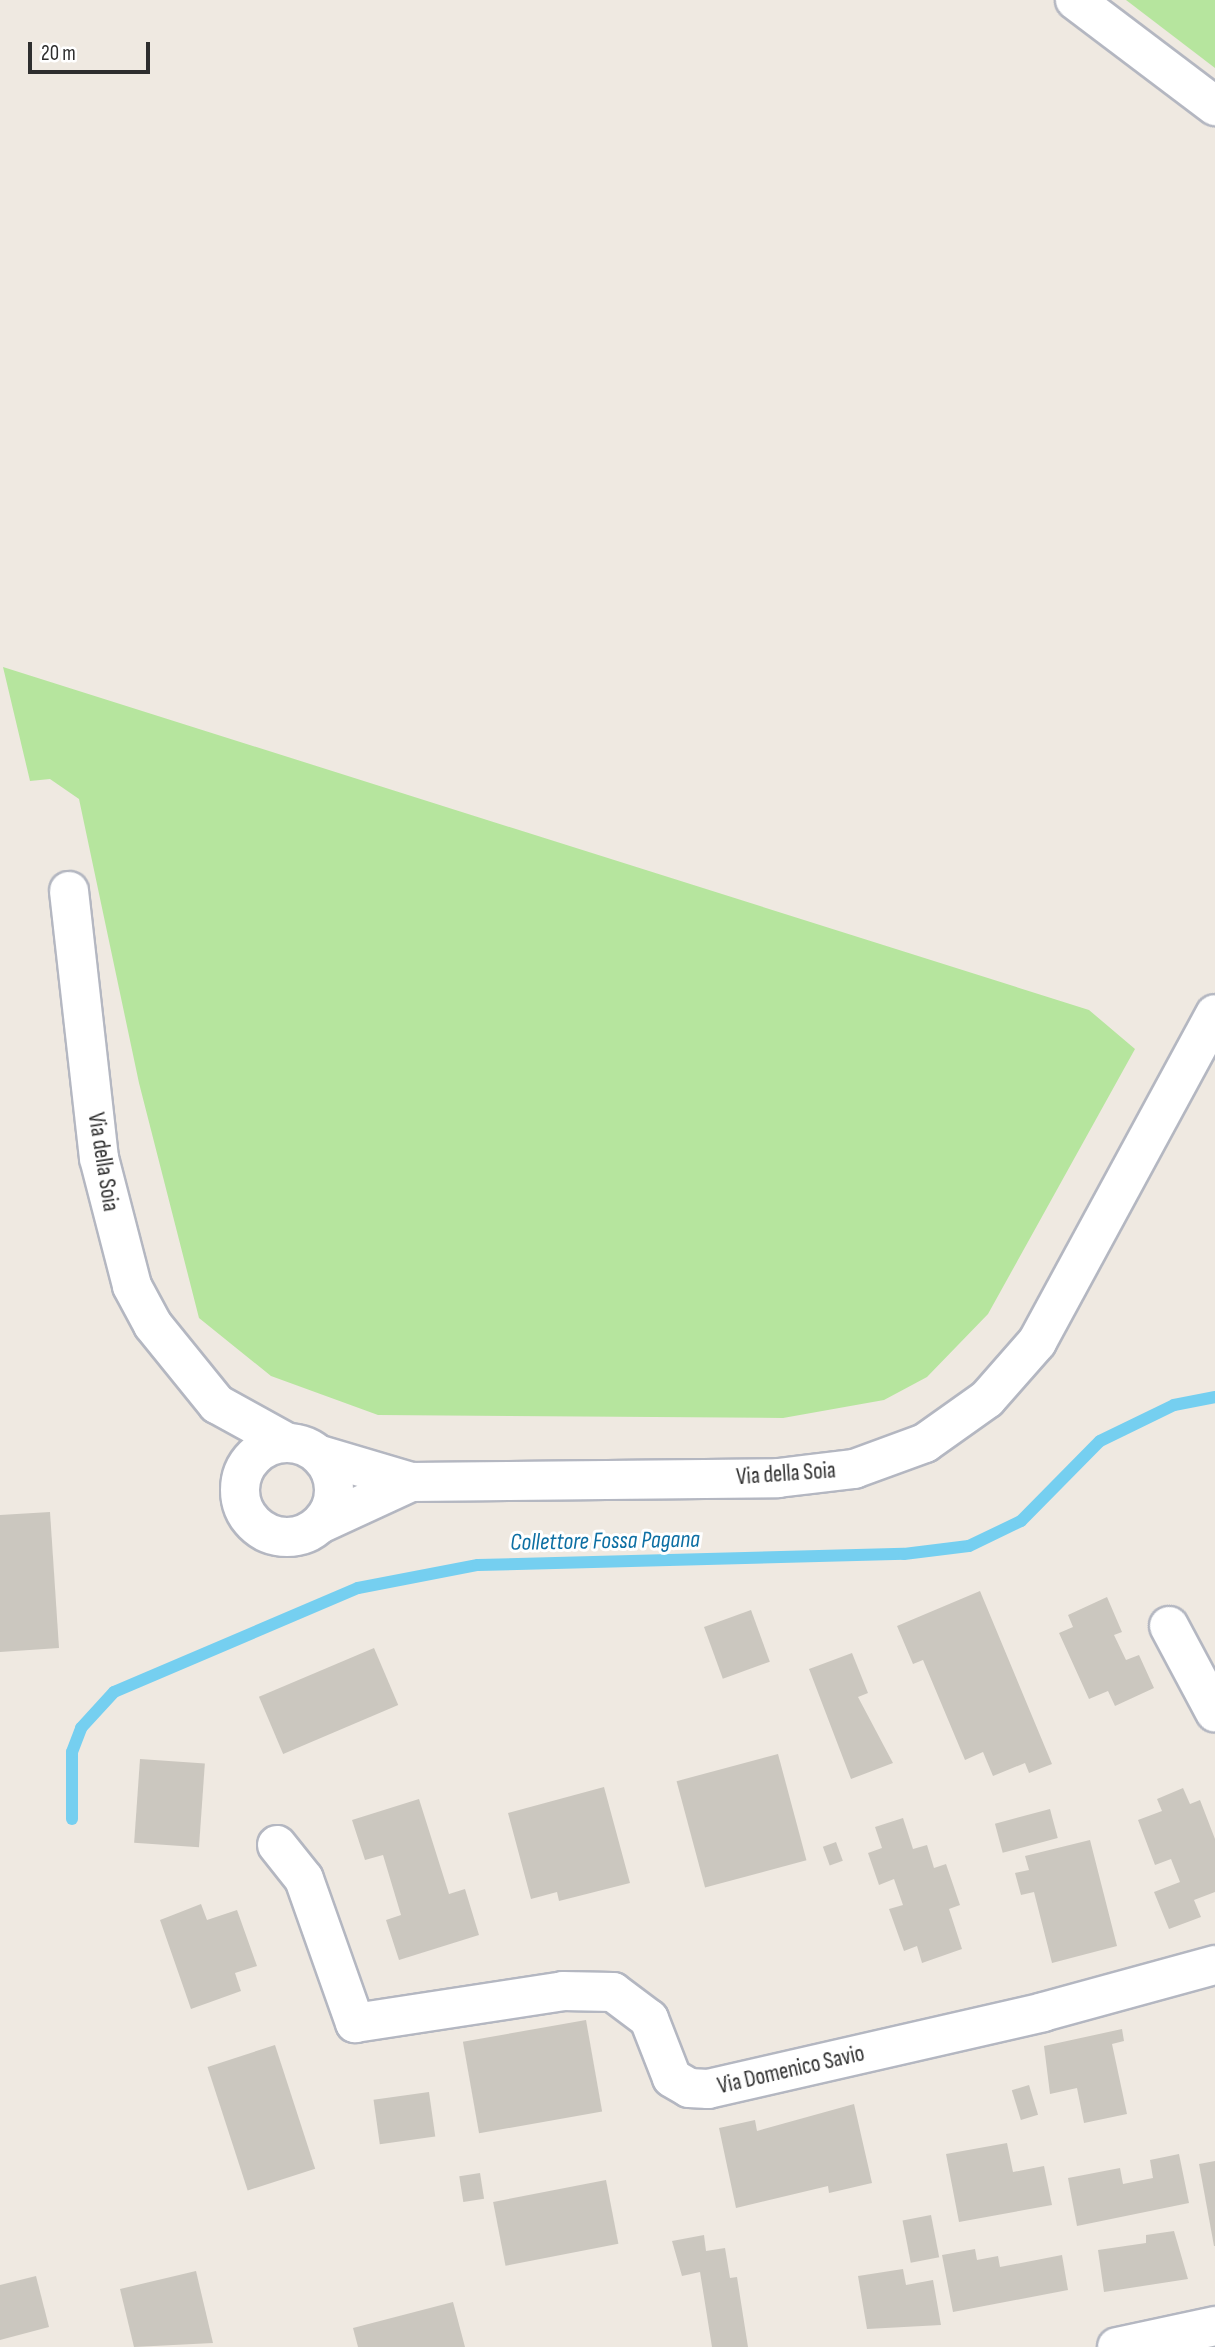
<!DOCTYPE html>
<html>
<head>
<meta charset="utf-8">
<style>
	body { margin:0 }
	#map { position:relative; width:1215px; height:2347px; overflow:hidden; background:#efe9e1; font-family:"Sofia Sans Condensed",sans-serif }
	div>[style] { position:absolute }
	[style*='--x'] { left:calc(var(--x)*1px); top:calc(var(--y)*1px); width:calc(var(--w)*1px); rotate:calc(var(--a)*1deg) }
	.green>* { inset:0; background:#b6e59e }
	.stream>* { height:12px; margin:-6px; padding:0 6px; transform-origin:6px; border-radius:6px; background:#75cff0 }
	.building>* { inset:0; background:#cbc7bf; transform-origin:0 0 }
	.roads { filter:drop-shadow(2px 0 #b4b7c1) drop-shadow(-2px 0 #b4b7c1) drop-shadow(0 2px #b4b7c1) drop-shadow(0 -2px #b4b7c1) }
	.minor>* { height:38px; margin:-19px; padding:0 19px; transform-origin:19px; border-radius:19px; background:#fff }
	.minor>.ring { margin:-19px; padding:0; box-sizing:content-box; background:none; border:38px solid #fff; border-radius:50% }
	span { translate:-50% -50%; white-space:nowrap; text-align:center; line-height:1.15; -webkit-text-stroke:6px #fff; paint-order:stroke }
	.street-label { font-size:23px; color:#2e2e2e }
	.water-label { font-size:24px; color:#0d6fa3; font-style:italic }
	.scale { position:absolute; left:28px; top:42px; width:122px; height:32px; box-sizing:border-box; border:4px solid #2e2e2e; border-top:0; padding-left:9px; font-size:21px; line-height:24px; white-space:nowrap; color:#2e2e2e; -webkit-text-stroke:5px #fff; paint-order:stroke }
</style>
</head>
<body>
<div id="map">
	<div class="green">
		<div style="clip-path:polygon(1126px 0,1215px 0,1215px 68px)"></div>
		<div style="clip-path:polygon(3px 667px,1089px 1010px,1135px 1049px,988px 1314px,927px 1377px,884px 1400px,783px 1418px,378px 1415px,271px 1376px,199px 1318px,139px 1083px,79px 799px,50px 779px,30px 781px)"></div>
	</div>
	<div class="stream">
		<div style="--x:72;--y:1819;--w:67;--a:-90"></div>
		<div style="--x:72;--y:1752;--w:26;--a:-69"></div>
		<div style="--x:81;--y:1728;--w:49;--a:-47.5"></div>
		<div style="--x:114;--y:1692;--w:265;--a:-23.1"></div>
		<div style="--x:358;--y:1588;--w:122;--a:-10.9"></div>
		<div style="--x:478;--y:1565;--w:426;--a:-1.5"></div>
		<div style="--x:904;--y:1554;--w:65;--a:-7"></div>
		<div style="--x:969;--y:1546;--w:58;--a:-25.7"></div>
		<div style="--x:1021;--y:1521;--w:112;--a:-45.4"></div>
		<div style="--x:1100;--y:1441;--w:82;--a:-25.9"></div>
		<div style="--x:1174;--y:1405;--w:42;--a:-11"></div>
	</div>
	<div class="building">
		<div style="clip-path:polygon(50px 1512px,59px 1648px,0 1652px,0 1515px)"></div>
		<div style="clip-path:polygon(980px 1591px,1052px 1764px,1029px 1773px,1025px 1763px,993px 1776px,983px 1752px,965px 1760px,923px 1660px,913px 1664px,897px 1626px)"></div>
		<div style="clip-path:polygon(1107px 1597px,1122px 1632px,1114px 1635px,1126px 1660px,1139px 1655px,1154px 1688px,1115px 1706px,1108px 1691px,1089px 1699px,1059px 1633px,1073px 1627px,1068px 1615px)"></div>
		<div style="left:751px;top:1610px;width:55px;height:50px;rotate:70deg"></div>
		<div style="left:374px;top:1648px;width:62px;height:125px;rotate:67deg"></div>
		<div style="clip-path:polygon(852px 1653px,868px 1693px,858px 1697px,893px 1763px,851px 1779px,809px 1669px)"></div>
		<div style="left:778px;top:1754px;width:110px;height:105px;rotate:75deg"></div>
		<div style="left:140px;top:1759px;width:65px;height:84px;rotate:4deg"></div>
		<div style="clip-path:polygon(604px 1787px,630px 1883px,559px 1901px,557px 1892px,531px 1899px,508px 1813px)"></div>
		<div style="clip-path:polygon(1183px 1788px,1190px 1804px,1200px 1800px,1215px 1839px,1215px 1892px,1194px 1900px,1201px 1917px,1169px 1929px,1154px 1892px,1180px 1882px,1171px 1859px,1155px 1865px,1138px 1820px,1162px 1811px,1157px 1799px)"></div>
		<div style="clip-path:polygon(419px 1799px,449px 1894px,465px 1889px,479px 1935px,399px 1960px,386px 1920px,401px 1915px,383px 1855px,365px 1860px,352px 1820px)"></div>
		<div style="left:1050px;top:1809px;width:30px;height:57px;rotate:75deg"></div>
		<div style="clip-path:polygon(903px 1818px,913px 1849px,927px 1845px,934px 1868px,946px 1864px,960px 1905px,949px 1909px,962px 1949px,922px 1963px,917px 1946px,904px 1951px,889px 1909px,903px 1905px,894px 1879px,879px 1885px,868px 1853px,882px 1848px,875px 1827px)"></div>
		<div style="clip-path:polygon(1090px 1840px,1117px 1946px,1052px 1963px,1034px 1892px,1021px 1895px,1015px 1873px,1029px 1870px,1025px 1856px)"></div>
		<div style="left:836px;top:1842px;width:20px;height:14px;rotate:70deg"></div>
		<div style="clip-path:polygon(201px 1904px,207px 1920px,237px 1910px,257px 1966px,235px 1973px,241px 1991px,191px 2009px,160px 1920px)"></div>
		<div style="left:586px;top:2020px;width:93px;height:125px;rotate:80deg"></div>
		<div style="clip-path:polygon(1122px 2029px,1124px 2041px,1112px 2044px,1127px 2114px,1084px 2123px,1077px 2088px,1050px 2094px,1044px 2046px)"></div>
		<div style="left:275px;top:2045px;width:130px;height:71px;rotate:72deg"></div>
		<div style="left:1029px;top:2085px;width:31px;height:18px;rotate:73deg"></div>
		<div style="left:429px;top:2092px;width:45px;height:56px;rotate:82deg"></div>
		<div style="clip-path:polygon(854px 2104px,872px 2183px,829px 2193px,828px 2186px,736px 2208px,719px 2128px,755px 2120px,757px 2131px)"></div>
		<div style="clip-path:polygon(1007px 2143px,1013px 2172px,1044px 2166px,1052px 2205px,959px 2222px,946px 2154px)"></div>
		<div style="clip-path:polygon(1179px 2154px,1189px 2203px,1077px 2226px,1068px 2178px,1120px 2168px,1123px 2184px,1153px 2178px,1150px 2160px)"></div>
		<div style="clip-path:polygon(1215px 2161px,1215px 2246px,1214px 2246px,1199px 2164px)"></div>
		<div style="left:480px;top:2173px;width:26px;height:21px;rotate:81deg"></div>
		<div style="left:606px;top:2180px;width:65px;height:115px;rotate:79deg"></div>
		<div style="left:931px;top:2215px;width:43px;height:29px;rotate:79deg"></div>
		<div style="clip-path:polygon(1174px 2231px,1188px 2279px,1104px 2292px,1098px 2250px,1146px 2243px,1146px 2235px)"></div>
		<div style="clip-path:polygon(704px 2235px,706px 2251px,725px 2248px,730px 2278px,737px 2277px,748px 2347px,712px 2347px,700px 2272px,682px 2276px,672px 2241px)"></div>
		<div style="clip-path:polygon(975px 2249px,977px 2260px,998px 2256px,1000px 2267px,1062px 2255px,1068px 2290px,953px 2312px,942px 2255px)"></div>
		<div style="clip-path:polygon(903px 2269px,906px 2285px,933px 2280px,941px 2325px,867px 2329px,858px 2276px)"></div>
		<div style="clip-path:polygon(196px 2271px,213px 2343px,134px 2347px,120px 2289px)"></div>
		<div style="clip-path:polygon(36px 2276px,49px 2327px,0 2340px,0 2285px)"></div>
		<div style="clip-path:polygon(453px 2302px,465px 2347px,358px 2347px,353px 2328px)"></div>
	</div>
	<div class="roads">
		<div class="minor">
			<div style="--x:1075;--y:0;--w:176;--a:37.1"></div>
			<div style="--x:69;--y:891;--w:269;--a:83.6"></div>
			<div style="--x:99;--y:1158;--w:132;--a:75.5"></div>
			<div style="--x:132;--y:1286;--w:44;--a:61.7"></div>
			<div style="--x:153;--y:1325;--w:102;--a:51"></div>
			<div style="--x:217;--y:1404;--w:79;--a:28.8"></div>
			<div class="ring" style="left:240px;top:1443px;width:56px;height:56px"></div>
			<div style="--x:320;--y:1455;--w:95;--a:16.5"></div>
			<div style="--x:411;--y:1482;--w:367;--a:-0.6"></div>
			<div style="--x:778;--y:1478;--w:77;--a:-6.8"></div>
			<div style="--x:854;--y:1469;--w:76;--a:-20.1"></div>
			<div style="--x:925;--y:1443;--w:76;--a:-35.4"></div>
			<div style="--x:987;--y:1399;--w:76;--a:-48.7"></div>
			<div style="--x:1037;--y:1342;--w:373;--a:-61.5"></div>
			<div style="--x:322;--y:1523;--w:98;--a:-24.7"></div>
			<div style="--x:1169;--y:1626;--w:98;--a:61.9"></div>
			<div style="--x:277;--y:1845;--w:43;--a:51.5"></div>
			<div style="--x:304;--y:1879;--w:153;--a:70.5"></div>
			<div style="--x:355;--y:2023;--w:210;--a:-8.7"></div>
			<div style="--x:563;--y:1991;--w:50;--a:1.1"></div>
			<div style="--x:613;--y:1992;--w:45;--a:36.9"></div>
			<div style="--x:649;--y:2019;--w:63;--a:68.7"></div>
			<div style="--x:672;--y:2078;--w:20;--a:30"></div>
			<div style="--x:689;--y:2088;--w:19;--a:3"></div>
			<div style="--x:708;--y:2089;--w:344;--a:-12.9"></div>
			<div style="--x:1043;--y:2012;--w:178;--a:-15.3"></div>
			<div style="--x:1117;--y:2347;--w:100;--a:-12.1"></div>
		</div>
	</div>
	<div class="street-label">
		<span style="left:103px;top:1162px;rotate:81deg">Via della Soia</span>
		<span style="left:786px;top:1474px;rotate:-4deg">Via della Soia</span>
		<span style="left:791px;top:2070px;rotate:-13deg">Via Domenico Savio</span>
	</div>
	<div class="water-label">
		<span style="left:605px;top:1541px;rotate:-1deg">Collettore Fossa Pagana</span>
	</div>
	<div class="scale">20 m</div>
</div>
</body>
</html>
